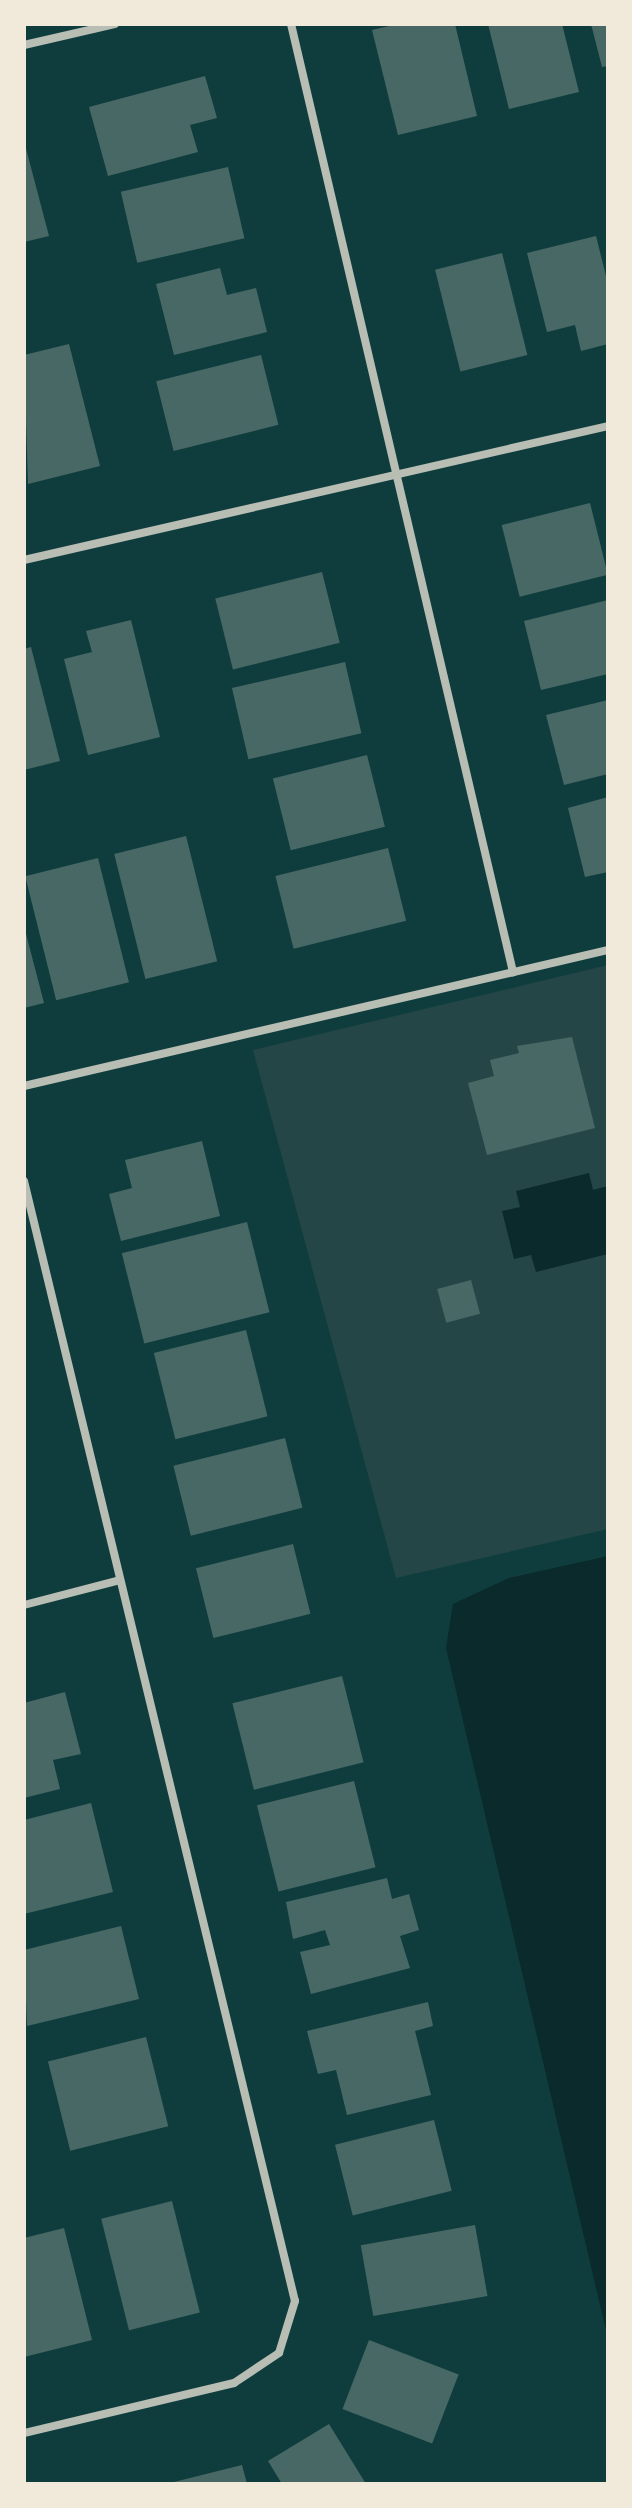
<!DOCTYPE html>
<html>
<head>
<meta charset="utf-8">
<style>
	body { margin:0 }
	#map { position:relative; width:632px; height:2508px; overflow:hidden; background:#0f3d3e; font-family:Overpass,sans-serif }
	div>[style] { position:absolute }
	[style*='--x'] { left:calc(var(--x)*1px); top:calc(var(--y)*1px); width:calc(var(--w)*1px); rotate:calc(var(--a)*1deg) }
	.green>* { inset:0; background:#244646 }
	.water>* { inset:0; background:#0a2a2b }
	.building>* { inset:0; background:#486865; transform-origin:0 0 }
	.minor>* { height:8px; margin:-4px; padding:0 4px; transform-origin:4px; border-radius:4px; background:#b8beb3 }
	span { translate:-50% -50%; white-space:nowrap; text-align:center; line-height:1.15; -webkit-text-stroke:8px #f1e9da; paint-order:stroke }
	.frame { position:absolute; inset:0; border:26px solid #f1e9da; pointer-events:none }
</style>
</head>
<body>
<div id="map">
	<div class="green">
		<div style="clip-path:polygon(608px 965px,608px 1529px,396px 1578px,253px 1050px)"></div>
	</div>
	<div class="water">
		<div style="clip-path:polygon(589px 1173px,593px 1190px,608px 1186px,608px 1254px,536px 1272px,531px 1255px,514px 1259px,502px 1211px,520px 1207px,516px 1191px)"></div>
		<div style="clip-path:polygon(608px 1556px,608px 2339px,446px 1648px,453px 1604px,509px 1578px)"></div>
	</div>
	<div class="building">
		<div style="clip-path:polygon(398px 24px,455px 24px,477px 116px,398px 135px,372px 30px)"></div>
		<div style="clip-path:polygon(488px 24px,562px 24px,579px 92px,509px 109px)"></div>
		<div style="clip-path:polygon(591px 24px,608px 24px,608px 66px,602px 67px)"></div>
		<div style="clip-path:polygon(205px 76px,217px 118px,190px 125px,198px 152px,108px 176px,89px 107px)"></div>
		<div style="clip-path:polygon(24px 141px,49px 236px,24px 242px)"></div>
		<div style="left:228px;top:167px;width:73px;height:110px;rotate:77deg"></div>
		<div style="clip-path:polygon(596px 236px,608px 284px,608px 344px,581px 351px,575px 325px,547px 332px,527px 253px)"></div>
		<div style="left:502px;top:253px;width:105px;height:69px;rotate:76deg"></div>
		<div style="clip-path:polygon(220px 268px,227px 295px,256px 288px,267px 332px,174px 355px,156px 284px)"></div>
		<div style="clip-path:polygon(69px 344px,100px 466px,28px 484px,24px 355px)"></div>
		<div style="left:261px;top:355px;width:72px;height:108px;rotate:76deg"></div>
		<div style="left:590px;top:503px;width:74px;height:91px;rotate:76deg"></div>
		<div style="left:322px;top:572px;width:73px;height:110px;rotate:76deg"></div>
		<div style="clip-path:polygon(608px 600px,608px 674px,541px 690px,524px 621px)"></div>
		<div style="clip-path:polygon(131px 620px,160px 737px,88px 755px,64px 659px,92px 652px,86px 631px)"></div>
		<div style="clip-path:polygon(31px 647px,60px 761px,24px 770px,24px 649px)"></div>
		<div style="left:345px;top:662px;width:73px;height:116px;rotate:77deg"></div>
		<div style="clip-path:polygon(608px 700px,608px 774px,564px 785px,546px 715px)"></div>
		<div style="left:367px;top:755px;width:74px;height:97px;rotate:76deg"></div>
		<div style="clip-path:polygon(608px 797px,608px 872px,585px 877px,568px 808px)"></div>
		<div style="left:186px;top:836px;width:129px;height:74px;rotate:76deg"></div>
		<div style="left:388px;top:848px;width:75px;height:116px;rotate:76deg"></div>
		<div style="left:98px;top:858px;width:128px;height:75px;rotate:76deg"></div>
		<div style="clip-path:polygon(24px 926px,44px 1003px,24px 1008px)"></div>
		<div style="clip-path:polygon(572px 1037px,595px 1128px,487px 1155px,468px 1083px,494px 1076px,490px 1060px,519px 1053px,517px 1046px)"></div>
		<div style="clip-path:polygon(202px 1141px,220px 1216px,121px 1241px,109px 1194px,132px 1188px,125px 1160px)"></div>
		<div style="left:247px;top:1222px;width:93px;height:129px;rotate:76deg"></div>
		<div style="left:471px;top:1280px;width:35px;height:35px;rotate:75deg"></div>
		<div style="left:246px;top:1330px;width:89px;height:95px;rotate:76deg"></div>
		<div style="left:285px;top:1438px;width:72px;height:115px;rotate:76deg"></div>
		<div style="left:293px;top:1544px;width:72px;height:100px;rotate:76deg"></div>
		<div style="left:342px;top:1676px;width:89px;height:113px;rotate:76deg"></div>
		<div style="clip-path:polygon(65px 1692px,81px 1754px,53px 1760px,60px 1789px,24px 1798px,24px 1703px)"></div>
		<div style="left:354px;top:1781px;width:89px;height:100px;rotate:76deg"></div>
		<div style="clip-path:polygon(91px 1803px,113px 1892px,24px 1914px,24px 1820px)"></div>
		<div style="clip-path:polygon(387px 1878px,392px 1899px,409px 1894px,419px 1930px,400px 1936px,410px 1968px,311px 1994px,300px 1952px,330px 1945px,325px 1930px,293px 1939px,286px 1902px)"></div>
		<div style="clip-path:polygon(121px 1926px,139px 1999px,27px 2026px,24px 1950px)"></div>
		<div style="clip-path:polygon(428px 2002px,433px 2026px,415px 2031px,431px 2095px,347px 2115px,336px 2070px,318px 2074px,307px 2031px)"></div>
		<div style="left:146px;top:2037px;width:92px;height:101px;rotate:76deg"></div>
		<div style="left:434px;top:2120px;width:73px;height:102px;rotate:76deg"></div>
		<div style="left:172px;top:2201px;width:115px;height:73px;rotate:76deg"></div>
		<div style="left:475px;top:2225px;width:72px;height:116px;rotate:80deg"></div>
		<div style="clip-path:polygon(64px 2228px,92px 2340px,24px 2357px,24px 2238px)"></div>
		<div style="left:369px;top:2340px;width:96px;height:74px;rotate:21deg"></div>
		<div style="clip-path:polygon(329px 2424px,366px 2484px,282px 2484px,268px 2461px)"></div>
		<div style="clip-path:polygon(242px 2465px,247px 2484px,171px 2484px,170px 2483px)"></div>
	</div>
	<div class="minor">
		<div style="--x:291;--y:24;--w:974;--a:76.82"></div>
		<div style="--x:24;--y:45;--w:93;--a:-13"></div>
		<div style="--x:24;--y:560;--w:599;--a:-12.92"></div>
		<div style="--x:24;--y:1086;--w:600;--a:-13.11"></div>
		<div style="--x:24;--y:1181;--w:1152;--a:76.4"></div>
		<div style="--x:295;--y:2301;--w:54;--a:107.1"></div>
		<div style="--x:279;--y:2353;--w:54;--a:146.3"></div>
		<div style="--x:234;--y:2383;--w:216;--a:166.6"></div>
		<div style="--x:24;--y:1605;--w:99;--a:-14.6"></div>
	</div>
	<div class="frame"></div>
</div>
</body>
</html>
